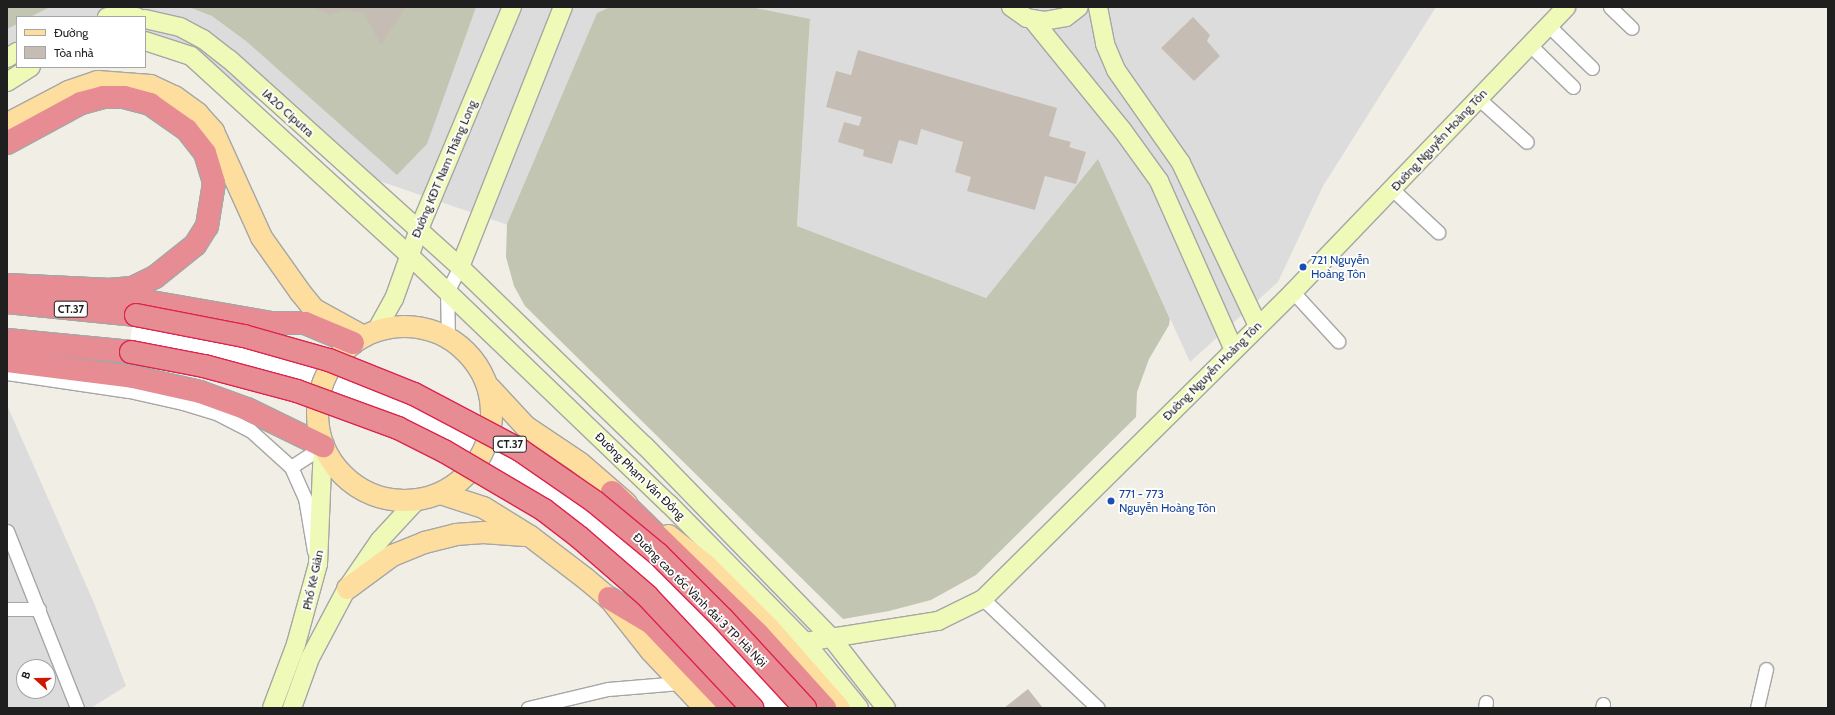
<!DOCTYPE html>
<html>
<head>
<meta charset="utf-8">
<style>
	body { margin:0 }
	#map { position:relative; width:1835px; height:715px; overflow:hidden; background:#f0eee5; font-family:Cabin,sans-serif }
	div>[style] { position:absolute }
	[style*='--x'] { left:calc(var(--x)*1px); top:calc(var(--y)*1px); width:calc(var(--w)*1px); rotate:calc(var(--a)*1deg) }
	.residential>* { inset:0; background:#dddcdc }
	.construction>* { inset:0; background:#c2c5b1 }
	.pier>* { inset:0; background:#fff }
	.building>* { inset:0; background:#c5bdb4 }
	.roads { filter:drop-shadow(1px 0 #a6a6a6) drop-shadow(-1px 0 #a6a6a6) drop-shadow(0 1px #a6a6a6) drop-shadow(0 -1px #a6a6a6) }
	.street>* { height:13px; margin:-6.5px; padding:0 6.5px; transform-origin:6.5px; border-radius:6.5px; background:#fff }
	.secondary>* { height:18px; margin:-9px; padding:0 9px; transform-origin:9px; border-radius:9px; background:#effab9 }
	.primary>* { height:21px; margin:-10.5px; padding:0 10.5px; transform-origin:10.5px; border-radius:10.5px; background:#fdde9e }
	.primary>.ring { margin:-10.5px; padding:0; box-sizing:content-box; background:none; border:21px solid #fdde9e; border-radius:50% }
	.highway>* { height:22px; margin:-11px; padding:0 11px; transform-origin:11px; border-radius:11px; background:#e88c93 }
	.bridges { filter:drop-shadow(1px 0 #dd234e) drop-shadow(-1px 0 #dd234e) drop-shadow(0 1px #dd234e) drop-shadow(0 -1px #dd234e) }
	.highway-bridge>* { height:22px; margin:-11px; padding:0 11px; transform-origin:11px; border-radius:11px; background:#e88c93 }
	.dots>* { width:11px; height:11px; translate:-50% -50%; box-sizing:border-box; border:2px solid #fff; border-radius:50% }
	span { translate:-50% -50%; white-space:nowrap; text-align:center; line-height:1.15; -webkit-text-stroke:3.5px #fff; paint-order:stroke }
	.shield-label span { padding:1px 3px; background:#fff; border:1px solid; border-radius:3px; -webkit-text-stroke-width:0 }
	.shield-label { font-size:11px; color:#1f1f1f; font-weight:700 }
	.street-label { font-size:12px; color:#1f1f1f }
	.transit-label { font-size:12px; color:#164399 }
	.left { translate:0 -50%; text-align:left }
	.frame { position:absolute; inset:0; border:8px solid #1f1f1f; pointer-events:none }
	.legend { position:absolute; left:16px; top:16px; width:130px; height:52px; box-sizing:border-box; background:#fff; border:1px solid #a5a5a5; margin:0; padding:5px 7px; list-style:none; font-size:12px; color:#1f1f1f }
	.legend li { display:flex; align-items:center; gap:8px; height:20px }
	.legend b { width:20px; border:1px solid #a5a5a5 }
	.north { position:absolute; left:16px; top:659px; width:40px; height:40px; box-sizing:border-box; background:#fff; border:1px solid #a5a5a5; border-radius:50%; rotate:291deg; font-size:11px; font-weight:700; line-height:16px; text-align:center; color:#1f1f1f }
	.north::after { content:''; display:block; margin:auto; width:14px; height:18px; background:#ce1700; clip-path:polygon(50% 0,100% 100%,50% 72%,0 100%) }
</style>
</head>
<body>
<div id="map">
	<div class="residential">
		<div style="clip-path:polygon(7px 7px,610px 7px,597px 13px,508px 225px,356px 173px,195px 53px,145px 48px,145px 17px,17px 17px,17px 67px,7px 83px)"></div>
		<div style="clip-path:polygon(751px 7px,1436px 7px,1323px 186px,1278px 282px,1190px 362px,1098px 160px,986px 298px,797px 226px,810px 20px)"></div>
		<div style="clip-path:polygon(evenodd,7px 405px,94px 603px,126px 686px,91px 708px,7px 708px,7px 405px,24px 667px,48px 667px,48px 691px,24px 691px,24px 667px)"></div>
	</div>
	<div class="construction">
		<div style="clip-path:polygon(7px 7px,50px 7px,30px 17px,17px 17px,17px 24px,7px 29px)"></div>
		<div style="clip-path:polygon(189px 7px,476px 7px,427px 144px,397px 175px,246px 41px,212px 16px)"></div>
		<div style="clip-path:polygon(610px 7px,751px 7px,810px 19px,797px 226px,986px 298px,1098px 159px,1170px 319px,1169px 325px,1149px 359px,1137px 392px,1136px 417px,976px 575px,931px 600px,889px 611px,843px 619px,525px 306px,514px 286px,506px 257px,507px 224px,597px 13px)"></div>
	</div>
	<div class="pier">
		<div style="clip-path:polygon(135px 307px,226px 325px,541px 455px,810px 708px,745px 708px,595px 557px,476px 474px,331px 408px,128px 357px)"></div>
	</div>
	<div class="building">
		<div style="clip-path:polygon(311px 7px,406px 7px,381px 45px,364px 13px,344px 10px,329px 15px)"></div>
		<div style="clip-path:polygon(1193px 17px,1210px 35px,1207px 41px,1220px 56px,1194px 81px,1161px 48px)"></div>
		<div style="clip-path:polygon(858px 50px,1057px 108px,1049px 136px,1071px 142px,1069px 147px,1086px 152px,1076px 184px,1045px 176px,1035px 210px,967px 191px,971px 177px,955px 172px,963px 142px,921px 129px,917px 145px,899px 140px,892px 164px,863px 156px,864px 150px,838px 142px,844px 122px,859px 126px,862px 117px,826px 107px,836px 71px,851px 75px)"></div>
		<div style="clip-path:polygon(1028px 689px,1043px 708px,1004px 708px)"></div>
	</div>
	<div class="roads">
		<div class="street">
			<div style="--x:1610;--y:7;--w:30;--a:44"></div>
			<div style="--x:1549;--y:26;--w:60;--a:44.3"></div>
			<div style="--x:1530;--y:45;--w:60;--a:44.3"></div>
			<div style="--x:1479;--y:99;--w:64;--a:41.9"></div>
			<div style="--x:1393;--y:190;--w:62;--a:43"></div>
			<div style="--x:1293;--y:292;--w:67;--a:47.4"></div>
			<div style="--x:448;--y:336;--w:44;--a:-91.3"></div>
			<div style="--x:447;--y:292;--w:28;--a:-63"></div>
			<div style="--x:7;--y:373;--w:123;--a:8.4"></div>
			<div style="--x:129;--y:391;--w:55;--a:12.5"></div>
			<div style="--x:183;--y:403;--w:37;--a:17"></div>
			<div style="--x:218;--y:414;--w:36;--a:27"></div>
			<div style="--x:250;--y:430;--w:55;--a:42.1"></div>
			<div style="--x:291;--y:467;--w:34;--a:66"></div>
			<div style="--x:305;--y:498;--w:54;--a:80.4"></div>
			<div style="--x:291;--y:467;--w:38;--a:-33"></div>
			<div style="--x:7;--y:531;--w:190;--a:68.4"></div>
			<div style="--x:983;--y:599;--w:158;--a:43.5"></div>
			<div style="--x:7;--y:609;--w:32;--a:0"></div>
			<div style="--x:528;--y:708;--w:82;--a:-13.4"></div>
			<div style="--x:608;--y:689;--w:72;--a:-4.8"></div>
			<div style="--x:1485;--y:708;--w:6;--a:-81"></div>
			<div style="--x:1602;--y:708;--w:4;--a:-76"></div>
			<div style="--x:1757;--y:708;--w:40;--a:-77"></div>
		</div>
		<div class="secondary">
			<div style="--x:1011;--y:7;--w:19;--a:35"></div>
			<div style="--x:1027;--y:18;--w:17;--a:10"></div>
			<div style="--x:1044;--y:21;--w:22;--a:-10"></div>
			<div style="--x:1066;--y:17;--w:16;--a:-38"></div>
			<div style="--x:1098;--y:7;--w:38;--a:79"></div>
			<div style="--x:1105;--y:44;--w:28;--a:67"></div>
			<div style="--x:1116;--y:70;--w:113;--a:55"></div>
			<div style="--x:1181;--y:163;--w:180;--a:64.7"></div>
			<div style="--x:107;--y:17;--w:30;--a:0"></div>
			<div style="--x:145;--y:19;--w:36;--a:13"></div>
			<div style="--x:180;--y:27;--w:26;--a:28"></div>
			<div style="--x:203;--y:39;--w:33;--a:38"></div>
			<div style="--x:229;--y:59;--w:311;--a:42"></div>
			<div style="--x:460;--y:267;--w:257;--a:44.1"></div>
			<div style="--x:645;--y:446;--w:265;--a:45.8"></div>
			<div style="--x:830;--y:636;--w:91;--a:52.1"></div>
			<div style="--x:1032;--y:19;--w:144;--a:50.9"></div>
			<div style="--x:1123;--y:131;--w:62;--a:54.2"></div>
			<div style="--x:1159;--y:181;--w:185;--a:66.1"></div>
			<div style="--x:145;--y:41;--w:48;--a:18.1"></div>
			<div style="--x:191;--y:56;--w:295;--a:42.4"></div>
			<div style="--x:409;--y:255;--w:360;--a:43.8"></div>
			<div style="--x:669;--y:504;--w:194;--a:45.4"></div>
			<div style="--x:805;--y:642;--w:85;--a:50.7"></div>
			<div style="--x:7;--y:58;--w:12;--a:-31"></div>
			<div style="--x:7;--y:82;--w:28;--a:-32"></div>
			<div style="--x:460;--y:267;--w:280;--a:-68.4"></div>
			<div style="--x:376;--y:331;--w:37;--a:-61"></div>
			<div style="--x:394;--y:299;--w:74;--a:-70.3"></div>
			<div style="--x:419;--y:229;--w:241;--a:-67.3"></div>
			<div style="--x:805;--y:642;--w:135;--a:-9"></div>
			<div style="--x:938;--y:621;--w:50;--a:-26.1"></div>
			<div style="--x:983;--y:599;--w:436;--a:-44.7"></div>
			<div style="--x:1293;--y:292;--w:395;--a:-46.2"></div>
			<div style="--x:272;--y:708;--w:68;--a:-69.4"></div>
			<div style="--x:296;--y:644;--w:83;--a:-74.6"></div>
			<div style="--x:318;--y:564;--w:118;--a:-87.6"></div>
			<div style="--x:292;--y:708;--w:53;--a:-70.2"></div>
			<div style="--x:310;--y:658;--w:79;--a:-62.1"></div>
			<div style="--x:347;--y:588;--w:58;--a:-55.5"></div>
			<div style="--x:380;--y:540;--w:53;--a:-47.3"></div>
		</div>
		<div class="primary">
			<div style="--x:7;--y:123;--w:69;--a:-27.7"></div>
			<div style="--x:68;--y:91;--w:31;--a:-19"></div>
			<div style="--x:97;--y:81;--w:53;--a:4.3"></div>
			<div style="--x:150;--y:85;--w:26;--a:25"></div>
			<div style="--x:174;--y:96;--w:29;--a:36"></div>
			<div style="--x:197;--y:113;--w:24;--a:48"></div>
			<div style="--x:213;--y:131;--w:116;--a:65.6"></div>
			<div style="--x:261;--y:237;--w:67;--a:54.7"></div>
			<div style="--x:300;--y:292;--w:22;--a:51"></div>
			<div style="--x:314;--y:309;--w:56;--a:28.9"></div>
			<div class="ring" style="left:317px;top:326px;width:153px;height:153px"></div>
			<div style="--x:489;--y:387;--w:53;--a:47.3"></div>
			<div style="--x:525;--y:426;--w:66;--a:33.9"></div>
			<div style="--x:580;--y:463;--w:61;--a:41"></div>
			<div style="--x:440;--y:493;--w:45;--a:18"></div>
			<div style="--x:483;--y:507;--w:55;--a:31.7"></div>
			<div style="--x:530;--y:536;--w:69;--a:37.4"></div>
			<div style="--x:585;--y:578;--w:31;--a:40"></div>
			<div style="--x:609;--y:598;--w:66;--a:51.7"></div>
			<div style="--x:650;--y:650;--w:80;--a:46.5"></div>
			<div style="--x:668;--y:535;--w:48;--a:38.3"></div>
			<div style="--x:706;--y:565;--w:88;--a:45"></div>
			<div style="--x:768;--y:627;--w:108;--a:48.8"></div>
			<div style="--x:347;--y:588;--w:56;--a:-36.3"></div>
			<div style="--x:392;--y:555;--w:35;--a:-22"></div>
			<div style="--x:424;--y:542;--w:32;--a:-14"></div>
			<div style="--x:455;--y:534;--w:28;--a:-4"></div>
			<div style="--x:483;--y:532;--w:41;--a:4.2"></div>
		</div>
		<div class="highway">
			<div style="--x:7;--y:143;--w:84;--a:-28.4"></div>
			<div style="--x:81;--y:103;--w:23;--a:-15"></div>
			<div style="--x:103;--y:97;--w:21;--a:0"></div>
			<div style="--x:124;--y:97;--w:27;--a:15"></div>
			<div style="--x:150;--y:104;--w:45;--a:35.1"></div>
			<div style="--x:187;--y:130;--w:29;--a:52"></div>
			<div style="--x:205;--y:153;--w:31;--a:73"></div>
			<div style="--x:214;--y:183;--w:44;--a:99.2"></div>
			<div style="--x:207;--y:226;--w:22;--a:122"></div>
			<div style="--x:195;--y:245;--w:51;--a:141.3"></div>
			<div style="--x:155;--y:277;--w:25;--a:154"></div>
			<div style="--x:132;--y:288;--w:21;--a:175"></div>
			<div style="--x:111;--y:290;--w:104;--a:-177.2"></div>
			<div style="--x:111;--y:295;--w:163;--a:9.9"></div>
			<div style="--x:272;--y:323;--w:33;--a:0"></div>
			<div style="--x:305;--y:323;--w:52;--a:22.6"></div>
			<div style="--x:7;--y:302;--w:130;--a:5.8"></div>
			<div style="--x:7;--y:340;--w:125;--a:5.5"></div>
			<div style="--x:7;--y:361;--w:127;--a:7.2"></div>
			<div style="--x:133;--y:377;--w:69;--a:12.6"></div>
			<div style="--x:200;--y:392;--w:50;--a:19.9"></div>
			<div style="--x:247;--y:409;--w:85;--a:26"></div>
			<div style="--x:612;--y:492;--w:204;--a:44.2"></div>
			<div style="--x:758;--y:634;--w:100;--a:47.8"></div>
			<div style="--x:609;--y:598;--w:49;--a:30.8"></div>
			<div style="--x:651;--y:623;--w:117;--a:46.4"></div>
		</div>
	</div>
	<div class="bridges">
		<div class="highway-bridge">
			<div style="--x:136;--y:315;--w:110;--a:11"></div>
			<div style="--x:244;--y:336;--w:88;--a:15.8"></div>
			<div style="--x:329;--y:360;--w:92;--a:21.8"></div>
			<div style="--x:414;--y:394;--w:120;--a:27.8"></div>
			<div style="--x:520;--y:450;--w:91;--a:34.7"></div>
			<div style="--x:595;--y:502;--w:82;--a:39.5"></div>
			<div style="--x:658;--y:554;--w:92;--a:45"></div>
			<div style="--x:723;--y:619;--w:121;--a:47.3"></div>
			<div style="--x:131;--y:352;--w:74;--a:10.9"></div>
			<div style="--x:204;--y:366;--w:96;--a:15"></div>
			<div style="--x:297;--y:391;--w:108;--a:20.1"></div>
			<div style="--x:398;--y:428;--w:51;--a:26.6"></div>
			<div style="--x:444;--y:451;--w:116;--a:30.5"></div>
			<div style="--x:544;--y:510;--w:44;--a:37.6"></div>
			<div style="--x:579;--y:537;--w:90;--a:40.9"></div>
			<div style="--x:647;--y:596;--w:154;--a:46.8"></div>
		</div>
	</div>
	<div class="dots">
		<div style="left:1303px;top:267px;background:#1a4fb4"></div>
		<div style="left:1111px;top:501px;background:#1a4fb4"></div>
	</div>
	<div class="shield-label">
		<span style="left:71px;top:309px">CT.37</span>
		<span style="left:510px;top:444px">CT.37</span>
	</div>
	<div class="street-label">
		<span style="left:288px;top:113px;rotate:42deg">IA20 Ciputra</span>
		<span style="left:1439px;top:140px;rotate:-47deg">Đường Nguyễn Hoàng Tôn</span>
		<span style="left:444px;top:169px;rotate:-67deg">Đường KĐT Nam Thăng Long</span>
		<span style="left:1212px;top:371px;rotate:-45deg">Đường Nguyễn Hoàng Tôn</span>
		<span style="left:640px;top:476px;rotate:44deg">Đường Phạm Văn Đồng</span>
		<span style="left:313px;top:580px;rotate:-78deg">Phố Kẻ Giàn</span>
		<span style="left:700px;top:600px;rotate:45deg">Đường cao tốc Vành đai 3 TP. Hà Nội</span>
	</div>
	<div class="transit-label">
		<span class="left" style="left:1311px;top:267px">721 Nguyễn<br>Hoàng Tôn</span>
		<span class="left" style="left:1119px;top:501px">771 - 773<br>Nguyễn Hoàng Tôn</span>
	</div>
	<div class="frame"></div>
	<ul class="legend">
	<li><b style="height:5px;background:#fdde9e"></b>Đường</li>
	<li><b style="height:11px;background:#c5bdb4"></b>Tòa nhà</li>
	</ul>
	<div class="north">B</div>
</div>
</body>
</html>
